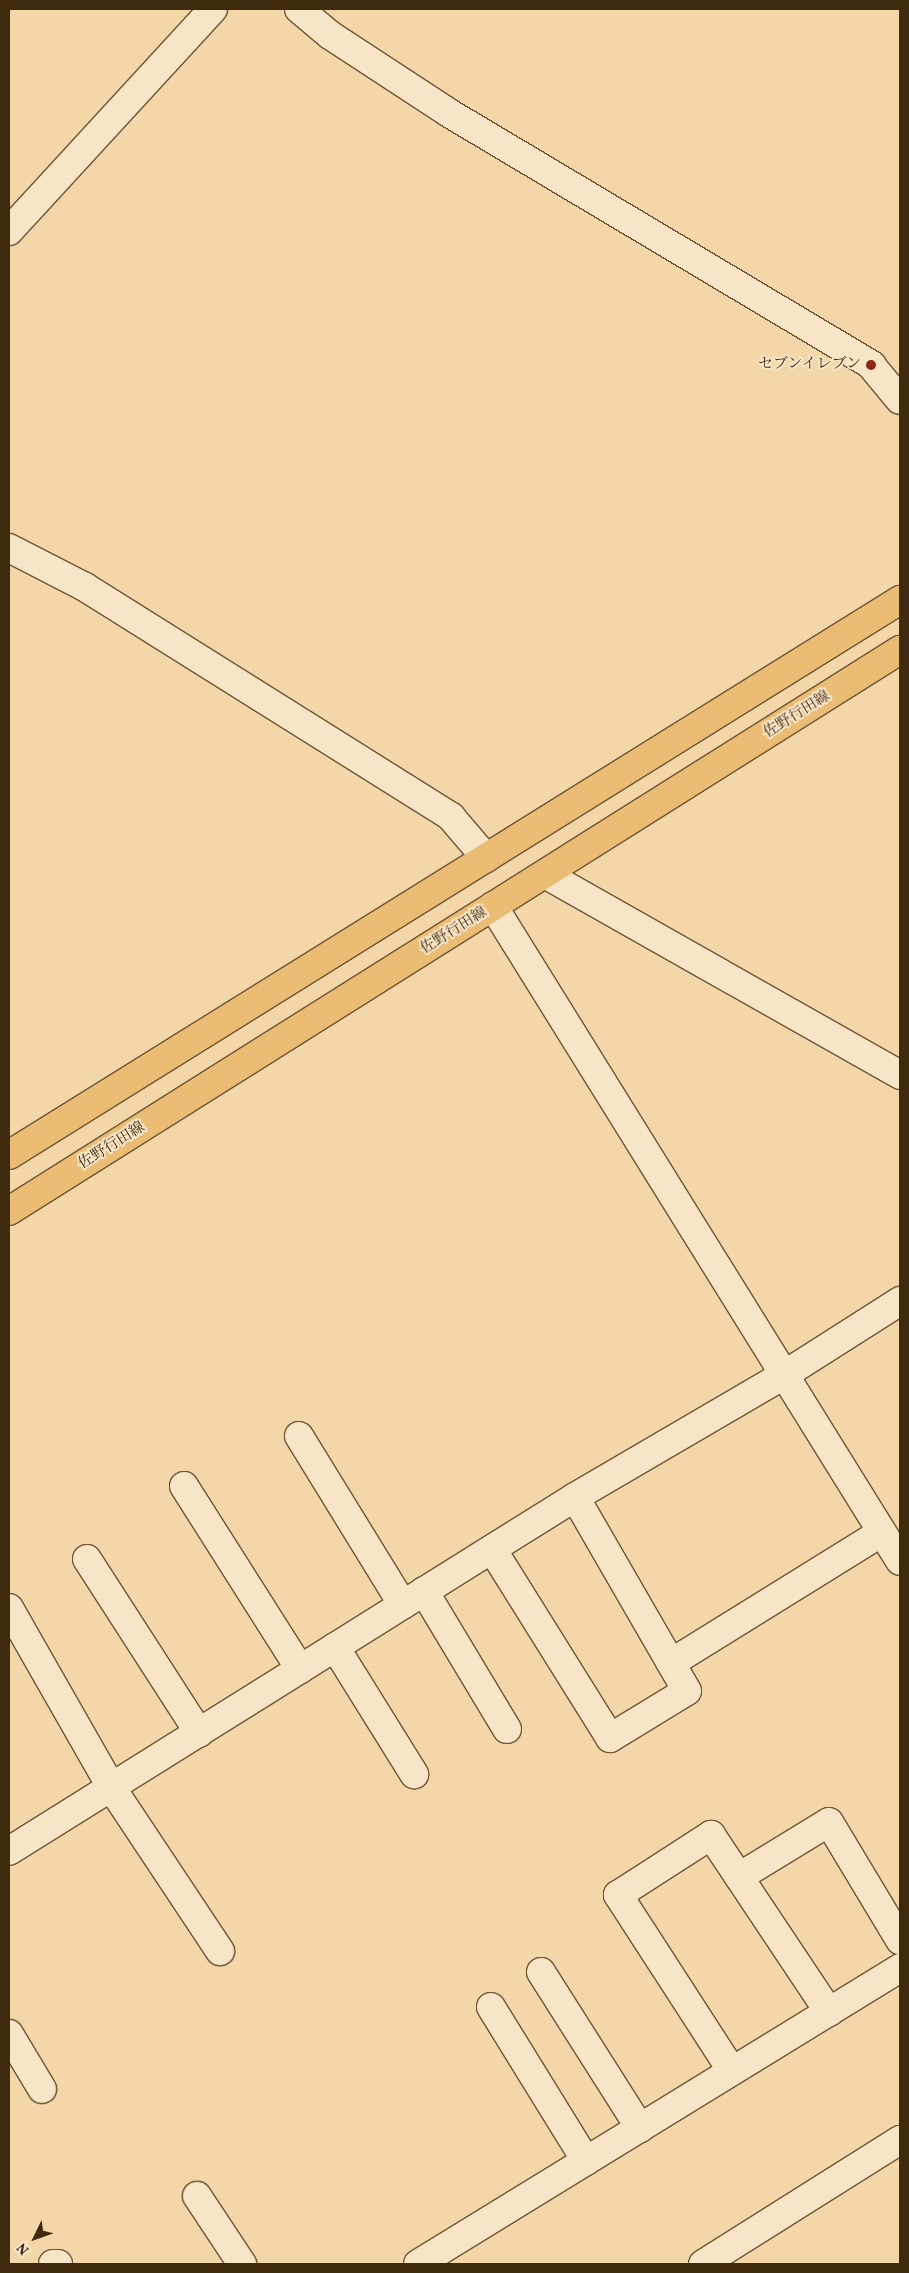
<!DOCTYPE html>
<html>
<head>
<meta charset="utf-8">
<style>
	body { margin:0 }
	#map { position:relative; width:909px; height:2273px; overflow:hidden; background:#f4d7a9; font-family:Vollkorn,"Noto Serif JP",serif }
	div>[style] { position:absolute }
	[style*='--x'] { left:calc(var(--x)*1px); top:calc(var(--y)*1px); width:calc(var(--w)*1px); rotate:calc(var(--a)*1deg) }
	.roads { filter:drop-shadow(1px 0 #6d5535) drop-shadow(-1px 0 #6d5535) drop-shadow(0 1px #6d5535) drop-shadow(0 -1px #6d5535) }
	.minor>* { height:28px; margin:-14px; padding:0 14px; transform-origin:14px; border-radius:14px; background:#f8e5c7 }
	.primary>* { height:28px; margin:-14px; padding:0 14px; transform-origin:14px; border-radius:14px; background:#eabc74 }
	.dots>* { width:14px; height:14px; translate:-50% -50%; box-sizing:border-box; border:2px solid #f8e5c7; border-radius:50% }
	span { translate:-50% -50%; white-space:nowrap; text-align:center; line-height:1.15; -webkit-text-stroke:4px #f8e5c7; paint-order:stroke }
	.poi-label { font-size:15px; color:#402a0e }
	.right { translate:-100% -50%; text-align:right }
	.street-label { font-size:15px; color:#402a0e }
	.frame { position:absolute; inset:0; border:10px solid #402a0e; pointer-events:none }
	.north { position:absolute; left:10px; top:2213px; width:50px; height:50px; -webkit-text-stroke:4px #f8e5c7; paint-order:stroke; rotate:228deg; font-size:14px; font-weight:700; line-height:20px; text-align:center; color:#402a0e }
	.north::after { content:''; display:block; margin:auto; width:18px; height:22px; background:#402a0e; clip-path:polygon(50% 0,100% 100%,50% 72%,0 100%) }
</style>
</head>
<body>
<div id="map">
	<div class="roads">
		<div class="minor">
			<div style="--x:299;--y:9;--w:40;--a:40"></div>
			<div style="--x:330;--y:35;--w:142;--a:33.2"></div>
			<div style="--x:449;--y:113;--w:492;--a:30.8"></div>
			<div style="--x:871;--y:365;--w:45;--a:50.4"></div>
			<div style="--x:9;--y:231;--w:301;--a:-47.4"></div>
			<div style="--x:9;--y:548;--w:85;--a:27.2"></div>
			<div style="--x:85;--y:587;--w:432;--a:32.1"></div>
			<div style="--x:451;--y:817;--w:54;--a:49.5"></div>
			<div style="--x:545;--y:874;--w:408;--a:29.5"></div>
			<div style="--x:493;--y:906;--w:771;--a:58.14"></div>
			<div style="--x:299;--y:1436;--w:198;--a:58.4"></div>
			<div style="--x:184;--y:1486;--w:217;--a:57.6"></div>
			<div style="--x:492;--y:1549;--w:223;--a:58"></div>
			<div style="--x:610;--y:1738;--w:90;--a:-31.4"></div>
			<div style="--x:687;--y:1691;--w:224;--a:-120"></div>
			<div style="--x:87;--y:1559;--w:207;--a:57.2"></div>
			<div style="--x:424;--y:1591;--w:161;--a:59"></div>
			<div style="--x:9;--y:1608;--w:206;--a:60.3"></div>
			<div style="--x:111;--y:1787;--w:197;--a:56.4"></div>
			<div style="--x:335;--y:1647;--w:150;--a:58.1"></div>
			<div style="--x:671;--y:1663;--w:248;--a:-31.8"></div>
			<div style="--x:9;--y:1851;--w:668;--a:-32.02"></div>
			<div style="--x:575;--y:1497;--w:242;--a:-30.3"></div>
			<div style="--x:784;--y:1375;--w:138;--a:-32.5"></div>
			<div style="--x:739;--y:1877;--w:105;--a:-31.4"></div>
			<div style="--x:829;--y:1822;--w:138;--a:59"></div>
			<div style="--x:541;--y:1972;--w:185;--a:57.6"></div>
			<div style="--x:491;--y:2007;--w:181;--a:58.3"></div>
			<div style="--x:9;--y:2034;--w:64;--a:59"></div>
			<div style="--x:732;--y:2071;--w:210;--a:-122.9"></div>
			<div style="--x:618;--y:1895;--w:111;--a:-32.8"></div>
			<div style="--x:711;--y:1835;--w:213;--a:56.3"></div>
			<div style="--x:197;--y:2196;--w:82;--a:56.5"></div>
			<div style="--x:53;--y:2264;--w:5;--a:0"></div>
			<div style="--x:418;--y:2264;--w:566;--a:-31.55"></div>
			<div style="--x:703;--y:2264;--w:233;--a:-32.2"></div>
		</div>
		<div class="primary">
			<div style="--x:9;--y:1155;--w:1050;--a:-31.92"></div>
			<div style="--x:9;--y:1211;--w:1053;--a:-32.2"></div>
		</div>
	</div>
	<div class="dots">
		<div style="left:871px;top:365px;background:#8f2418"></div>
	</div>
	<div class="poi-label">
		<span class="right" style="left:861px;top:365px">セブンイレブン</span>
	</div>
	<div class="street-label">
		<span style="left:797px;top:715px;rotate:-32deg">佐野行田線</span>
		<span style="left:454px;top:931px;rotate:-32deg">佐野行田線</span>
		<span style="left:112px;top:1146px;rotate:-32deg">佐野行田線</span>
	</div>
	<div class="frame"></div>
	<div class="north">N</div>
</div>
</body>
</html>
